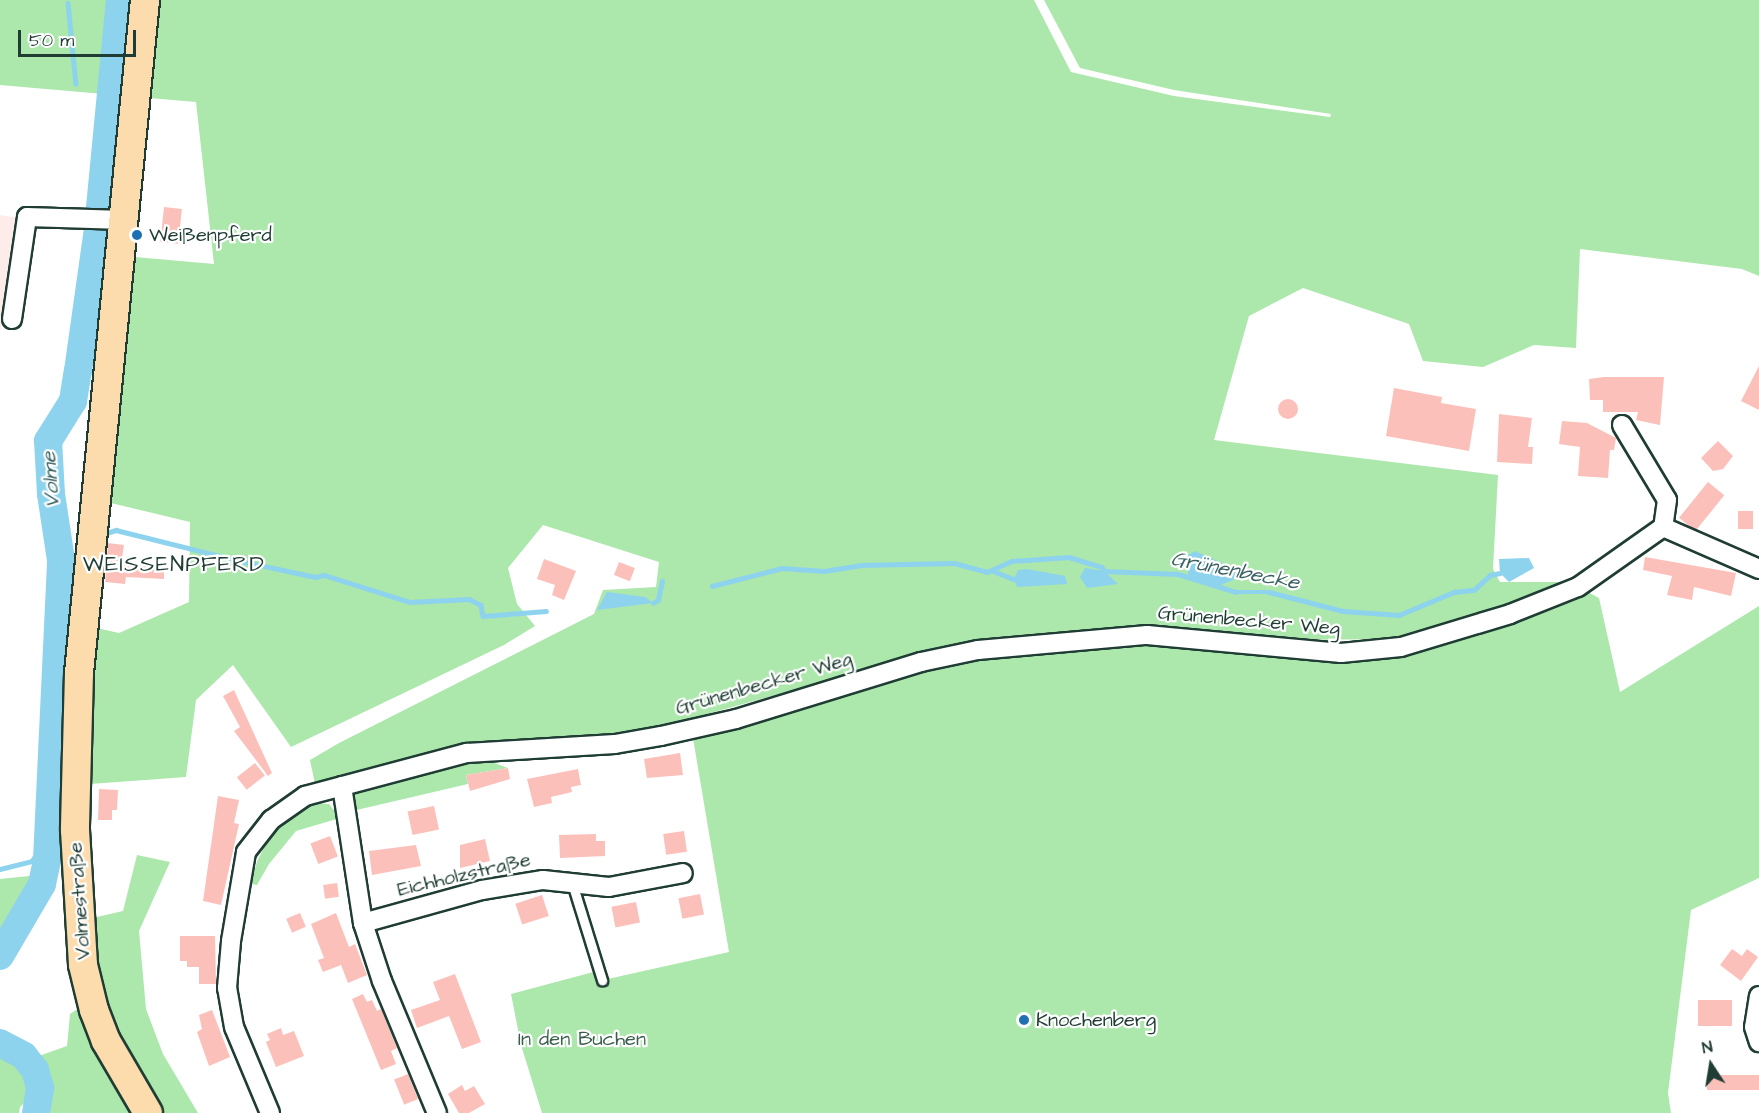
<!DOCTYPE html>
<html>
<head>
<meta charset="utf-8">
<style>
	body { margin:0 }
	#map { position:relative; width:1759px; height:1113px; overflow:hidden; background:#fff; font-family:"Architects Daughter",sans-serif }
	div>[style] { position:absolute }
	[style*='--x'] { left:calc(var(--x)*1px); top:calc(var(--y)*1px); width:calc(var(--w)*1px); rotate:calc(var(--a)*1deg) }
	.built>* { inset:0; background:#feeceb }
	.green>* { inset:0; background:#ace7ac }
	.water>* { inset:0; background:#8dd3ee }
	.stream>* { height:4.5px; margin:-2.25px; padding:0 2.25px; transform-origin:2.25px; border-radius:2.25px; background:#8dd3ee }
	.river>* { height:28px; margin:-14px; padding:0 14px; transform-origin:14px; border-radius:14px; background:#8dd3ee }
	.building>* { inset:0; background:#fcc0bb; transform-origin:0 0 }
	.round { border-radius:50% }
	.roads { filter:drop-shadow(2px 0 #1f3d34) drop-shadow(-2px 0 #1f3d34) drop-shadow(0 2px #1f3d34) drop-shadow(0 -2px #1f3d34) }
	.lane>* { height:9px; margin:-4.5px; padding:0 4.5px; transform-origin:4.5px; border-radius:4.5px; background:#fff }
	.street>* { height:18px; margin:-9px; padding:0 9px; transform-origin:9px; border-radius:9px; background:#fff }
	.primary>* { height:28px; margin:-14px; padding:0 14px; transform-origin:14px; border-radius:14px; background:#fcdcac }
	.dots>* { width:16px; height:16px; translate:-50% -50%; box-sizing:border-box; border:3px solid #fff; border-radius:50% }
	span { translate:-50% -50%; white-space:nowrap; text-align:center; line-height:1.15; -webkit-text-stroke:4.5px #fff; paint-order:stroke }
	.poi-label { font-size:20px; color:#1f3d34 }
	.left { translate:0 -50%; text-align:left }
	.street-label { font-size:20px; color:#1f3d34 }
	.park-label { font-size:20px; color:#3b5f4c }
	.water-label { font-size:21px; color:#3a6262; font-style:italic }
	.quarter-label { font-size:22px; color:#1f3d34; letter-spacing:1.5px }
	.north { position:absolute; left:1681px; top:1035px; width:60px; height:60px; -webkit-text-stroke:4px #fff; paint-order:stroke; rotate:348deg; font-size:16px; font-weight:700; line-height:24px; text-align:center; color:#1f3d34 }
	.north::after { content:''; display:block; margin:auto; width:21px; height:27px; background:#1f3d34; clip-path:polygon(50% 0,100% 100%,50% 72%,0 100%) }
	.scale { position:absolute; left:18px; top:30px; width:118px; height:27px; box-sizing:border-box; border:3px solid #1f3d34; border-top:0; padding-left:8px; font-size:18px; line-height:21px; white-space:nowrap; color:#1f3d34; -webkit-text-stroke:4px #fff; paint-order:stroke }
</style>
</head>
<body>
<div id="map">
	<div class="built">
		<div style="clip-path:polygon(0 215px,18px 218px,1px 330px,0 330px)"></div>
	</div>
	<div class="green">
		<div style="clip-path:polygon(0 0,1034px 0,1071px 72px,1174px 96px,1330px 117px,1331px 114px,1174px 90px,1080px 68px,1044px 0,1759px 0,1759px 276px,1742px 269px,1580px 249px,1576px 348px,1534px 345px,1483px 367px,1423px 361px,1409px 324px,1303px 288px,1249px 316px,1214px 440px,1498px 475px,1493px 569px,1500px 582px,1574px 582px,1405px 639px,1276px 640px,1148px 627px,974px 640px,689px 719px,615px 735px,459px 745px,315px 784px,310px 760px,339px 743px,594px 614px,603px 590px,656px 587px,659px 562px,543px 525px,508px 568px,517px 604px,535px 626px,504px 645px,291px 747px,233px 665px,196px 700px,186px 777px,90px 784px,92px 627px,119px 633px,189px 602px,190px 522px,111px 503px,135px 257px,214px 264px,196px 102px,0 85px)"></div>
		<div style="clip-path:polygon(1586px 591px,1599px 598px,1620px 692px,1759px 606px,1759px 878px,1691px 910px,1668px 1093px,1671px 1113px,542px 1113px,521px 1045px,511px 994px,597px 971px,603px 980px,729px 952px,693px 738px,979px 656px,1145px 641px,1298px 658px,1407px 653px)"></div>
		<div style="clip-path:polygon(467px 753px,508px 768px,466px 775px,468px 784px,348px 812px,343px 791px)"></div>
		<div style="clip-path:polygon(310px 803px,329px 804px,340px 818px,296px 831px,269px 864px,257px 885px,250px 884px,258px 859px,276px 826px)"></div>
		<div style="clip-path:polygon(137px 855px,170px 862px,139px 931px,146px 1009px,163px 1054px,198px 1113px,164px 1113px,134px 1071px,112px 1021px,96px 971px,88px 919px,123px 911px)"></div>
		<div style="clip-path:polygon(39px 875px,36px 905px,27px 931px,0 968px,0 879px)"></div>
		<div style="clip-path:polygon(82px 1006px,136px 1113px,42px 1113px,40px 1088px,20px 1107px,19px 1113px,0 1113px,0 1050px,19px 1063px,67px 1046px,70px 1014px)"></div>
	</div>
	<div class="water">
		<div style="clip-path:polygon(1195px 551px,1233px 568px,1238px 578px,1218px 586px,1188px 576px,1188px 555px)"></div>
		<div style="clip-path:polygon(1529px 558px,1534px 568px,1509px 582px,1500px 573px,1499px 559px)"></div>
		<div style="clip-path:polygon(1085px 568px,1104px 571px,1118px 584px,1087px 588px,1080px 577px)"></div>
		<div style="clip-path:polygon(1027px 569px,1065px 576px,1067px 584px,1017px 587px,1014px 579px,1018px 570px)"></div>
		<div style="clip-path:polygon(607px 592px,645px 597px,653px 603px,597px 610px)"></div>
	</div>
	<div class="stream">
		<div style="--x:68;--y:3;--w:81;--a:84.4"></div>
		<div style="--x:54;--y:523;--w:8;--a:0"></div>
		<div style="--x:103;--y:534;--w:14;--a:-17"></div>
		<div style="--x:116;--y:530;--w:120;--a:14"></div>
		<div style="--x:232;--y:559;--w:85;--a:12.2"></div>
		<div style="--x:315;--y:577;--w:9;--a:-13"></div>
		<div style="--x:324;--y:575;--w:90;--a:17.4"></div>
		<div style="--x:410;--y:602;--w:59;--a:-2.9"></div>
		<div style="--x:469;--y:599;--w:13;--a:27"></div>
		<div style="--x:481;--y:605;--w:11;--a:80"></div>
		<div style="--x:483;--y:616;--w:63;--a:-4.5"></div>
		<div style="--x:993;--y:571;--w:22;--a:21"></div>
		<div style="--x:712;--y:586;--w:72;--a:-14.4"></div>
		<div style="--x:782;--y:568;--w:42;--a:4.1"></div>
		<div style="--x:824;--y:571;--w:36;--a:-9"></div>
		<div style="--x:860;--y:565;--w:94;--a:-1.2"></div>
		<div style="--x:954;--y:563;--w:34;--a:15"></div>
		<div style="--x:987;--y:572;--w:27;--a:-24"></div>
		<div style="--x:1012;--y:561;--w:57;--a:-4"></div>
		<div style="--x:1069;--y:557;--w:34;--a:17"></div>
		<div style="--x:1102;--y:567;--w:4;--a:63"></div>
		<div style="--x:1104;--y:571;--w:74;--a:2.3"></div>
		<div style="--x:1178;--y:574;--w:61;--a:17.2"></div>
		<div style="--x:1236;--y:592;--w:33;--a:0"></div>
		<div style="--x:1269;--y:592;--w:76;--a:14.4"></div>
		<div style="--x:1343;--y:611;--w:56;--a:4.1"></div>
		<div style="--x:1399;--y:615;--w:60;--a:-22.7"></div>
		<div style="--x:1454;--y:592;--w:20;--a:-6"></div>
		<div style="--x:1474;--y:590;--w:22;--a:-43"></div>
		<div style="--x:1490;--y:575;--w:10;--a:-11"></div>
		<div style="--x:653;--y:603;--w:6;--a:-31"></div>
		<div style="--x:658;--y:600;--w:19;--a:-78"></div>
		<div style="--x:0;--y:869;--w:33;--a:-14"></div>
		<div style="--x:32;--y:861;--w:28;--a:-58"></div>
	</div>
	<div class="river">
		<div style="--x:0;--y:956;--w:83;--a:-59.7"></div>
		<div style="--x:42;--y:884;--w:25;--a:-78"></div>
		<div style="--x:47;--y:860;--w:300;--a:-87.3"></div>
		<div style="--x:61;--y:560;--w:67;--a:-98.6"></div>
		<div style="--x:51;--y:494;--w:53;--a:-93.2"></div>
		<div style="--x:48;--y:441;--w:47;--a:-58"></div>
		<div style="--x:73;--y:401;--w:30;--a:-81"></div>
		<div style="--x:78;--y:371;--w:144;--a:-82"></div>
		<div style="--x:98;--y:228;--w:229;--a:-84.5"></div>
		<div style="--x:0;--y:1043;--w:27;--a:28"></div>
		<div style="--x:24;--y:1056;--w:18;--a:52"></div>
		<div style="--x:35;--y:1070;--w:19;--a:74"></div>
		<div style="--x:40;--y:1088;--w:25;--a:99"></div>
	</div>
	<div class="building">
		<div style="left:164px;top:207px;width:18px;height:35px;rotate:6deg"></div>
		<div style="clip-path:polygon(1759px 366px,1759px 410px,1741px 401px)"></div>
		<div style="clip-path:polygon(1604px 377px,1664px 377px,1660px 425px,1636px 420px,1638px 412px,1603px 412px,1603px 400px,1590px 400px,1589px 379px)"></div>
		<div style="clip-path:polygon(1394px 388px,1442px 397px,1441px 403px,1476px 409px,1469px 451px,1386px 436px)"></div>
		<div class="round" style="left:1278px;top:399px;width:20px;height:20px"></div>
		<div style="clip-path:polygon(1499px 414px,1532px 418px,1528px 447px,1533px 447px,1532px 464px,1497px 462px)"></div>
		<div style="clip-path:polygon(1562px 421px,1587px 423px,1616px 438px,1614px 450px,1610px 450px,1608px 478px,1578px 476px,1580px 447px,1559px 444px)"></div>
		<div style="clip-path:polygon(1718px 441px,1733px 456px,1723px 469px,1713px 471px,1701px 458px)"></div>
		<div style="left:1708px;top:482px;width:21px;height:46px;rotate:39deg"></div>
		<div style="left:1753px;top:511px;width:18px;height:15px;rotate:90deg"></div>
		<div style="clip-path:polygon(108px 543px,124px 545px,121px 565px,164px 563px,164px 579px,126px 577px,125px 584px,105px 582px)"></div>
		<div style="clip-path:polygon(1645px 557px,1736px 573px,1731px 596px,1694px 587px,1692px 600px,1667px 595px,1672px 576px,1643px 570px)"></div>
		<div style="clip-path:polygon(544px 559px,576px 571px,564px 600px,552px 595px,555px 585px,537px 579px)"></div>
		<div style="left:619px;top:562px;width:17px;height:14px;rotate:21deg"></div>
		<div style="clip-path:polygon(234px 690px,272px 773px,268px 776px,234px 731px,240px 727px,223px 696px)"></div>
		<div style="clip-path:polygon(680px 753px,683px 775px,647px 778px,644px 759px)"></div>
		<div style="left:255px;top:763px;width:16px;height:23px;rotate:52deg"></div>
		<div style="clip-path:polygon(508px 768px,510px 779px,470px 791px,466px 775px)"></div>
		<div style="clip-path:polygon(578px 769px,581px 785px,571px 787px,572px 792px,551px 797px,552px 803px,534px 807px,527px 779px)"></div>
		<div style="clip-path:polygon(99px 789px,118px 790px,117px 810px,112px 810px,112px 820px,98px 820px)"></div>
		<div style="clip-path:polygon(218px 796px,239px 800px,234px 823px,239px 824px,221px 905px,203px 901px)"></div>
		<div style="left:434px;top:806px;width:24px;height:27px;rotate:78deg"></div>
		<div style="left:684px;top:831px;width:21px;height:21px;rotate:82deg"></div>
		<div style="clip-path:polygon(596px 834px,596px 841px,605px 841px,605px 856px,560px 858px,559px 835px)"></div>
		<div style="left:330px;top:836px;width:22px;height:21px;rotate:69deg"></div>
		<div style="clip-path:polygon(485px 839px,490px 861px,460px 868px,460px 845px)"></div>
		<div style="clip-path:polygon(416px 845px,421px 866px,372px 875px,369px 851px)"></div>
		<div style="left:337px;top:883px;width:14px;height:14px;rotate:82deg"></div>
		<div style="left:700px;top:894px;width:21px;height:22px;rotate:79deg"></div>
		<div style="left:542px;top:895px;width:22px;height:28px;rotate:72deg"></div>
		<div style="left:636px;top:902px;width:21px;height:25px;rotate:79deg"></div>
		<div style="left:300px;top:913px;width:15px;height:15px;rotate:67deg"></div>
		<div style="clip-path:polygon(336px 913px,349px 947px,355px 944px,367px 975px,348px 983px,341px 965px,323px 972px,318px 960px,324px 958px,311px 924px)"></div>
		<div style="clip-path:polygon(180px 936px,215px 936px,216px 984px,199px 984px,199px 967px,187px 967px,187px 961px,180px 961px)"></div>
		<div style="clip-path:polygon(1732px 949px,1742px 956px,1747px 949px,1758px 957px,1741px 981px,1720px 965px)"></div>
		<div style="clip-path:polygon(455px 974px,481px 1042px,462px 1049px,449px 1016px,417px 1028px,411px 1010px,440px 1000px,433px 982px)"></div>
		<div style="clip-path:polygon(363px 994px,367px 1002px,372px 1000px,377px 1011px,381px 1009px,397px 1048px,391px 1051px,396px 1064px,381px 1070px,352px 999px)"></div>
		<div style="left:1698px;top:1000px;width:34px;height:26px"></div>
		<div style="clip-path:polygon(212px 1010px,230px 1057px,209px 1066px,197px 1032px,202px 1029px,199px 1015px)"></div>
		<div style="clip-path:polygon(281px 1028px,283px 1035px,294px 1031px,304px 1056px,276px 1067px,266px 1042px,270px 1040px,267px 1034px)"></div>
		<div style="left:408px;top:1074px;width:27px;height:15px;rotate:68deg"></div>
		<div style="left:1759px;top:1075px;width:15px;height:52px;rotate:90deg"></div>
		<div style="clip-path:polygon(462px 1085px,465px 1091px,474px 1086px,485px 1104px,469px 1113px,459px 1113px,448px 1094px)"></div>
	</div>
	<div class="roads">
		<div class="lane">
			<div style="--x:572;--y:883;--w:102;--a:72.8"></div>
		</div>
		<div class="street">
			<div style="--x:12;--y:319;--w:103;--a:-81.6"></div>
			<div style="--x:27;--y:217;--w:97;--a:1.8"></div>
			<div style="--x:1622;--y:425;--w:87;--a:59"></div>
			<div style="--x:1667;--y:500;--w:27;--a:98"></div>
			<div style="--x:342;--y:786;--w:139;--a:81.3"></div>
			<div style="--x:363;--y:923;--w:61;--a:71.9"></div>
			<div style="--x:382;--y:981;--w:143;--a:67.4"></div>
			<div style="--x:363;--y:923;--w:123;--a:-15.5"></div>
			<div style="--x:482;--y:890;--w:62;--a:-9.3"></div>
			<div style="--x:543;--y:880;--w:66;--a:6.1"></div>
			<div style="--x:609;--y:887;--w:75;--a:-10.7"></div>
			<div style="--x:1759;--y:996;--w:31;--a:99"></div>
			<div style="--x:1754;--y:1027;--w:16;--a:72"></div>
			<div style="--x:270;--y:1113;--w:93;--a:-112.7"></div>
			<div style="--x:234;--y:1027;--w:40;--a:-100"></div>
			<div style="--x:227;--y:988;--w:47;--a:-85.1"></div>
			<div style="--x:231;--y:941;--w:90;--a:-80.4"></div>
			<div style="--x:246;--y:852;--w:41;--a:-52"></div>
			<div style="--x:271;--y:820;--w:42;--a:-35.2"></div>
			<div style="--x:305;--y:796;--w:168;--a:-14.9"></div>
			<div style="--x:467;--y:753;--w:148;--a:-3.5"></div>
			<div style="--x:615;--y:744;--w:47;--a:-9.9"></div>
			<div style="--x:661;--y:736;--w:77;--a:-12.8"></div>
			<div style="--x:736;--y:719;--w:194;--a:-17.1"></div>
			<div style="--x:921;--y:662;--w:58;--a:-11.9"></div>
			<div style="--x:978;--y:650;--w:170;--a:-5.1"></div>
			<div style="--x:1147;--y:635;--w:195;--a:5.3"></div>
			<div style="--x:1341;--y:653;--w:60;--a:-5.7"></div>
			<div style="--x:1401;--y:647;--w:114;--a:-16.8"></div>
			<div style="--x:1510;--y:614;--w:73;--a:-21.7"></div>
			<div style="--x:1578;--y:587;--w:104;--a:-35.2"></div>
			<div style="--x:1663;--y:527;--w:105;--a:23.6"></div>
		</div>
		<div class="primary">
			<div style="--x:145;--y:0;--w:676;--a:95.6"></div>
			<div style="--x:79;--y:673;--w:157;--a:91.5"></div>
			<div style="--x:75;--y:830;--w:135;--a:86.6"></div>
			<div style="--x:83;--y:965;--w:46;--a:76.3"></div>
			<div style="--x:94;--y:1010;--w:33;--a:69"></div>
			<div style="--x:106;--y:1041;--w:83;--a:59.7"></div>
		</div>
	</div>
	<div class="dots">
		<div style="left:137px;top:235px;background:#1f6fb2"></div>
		<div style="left:1024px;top:1020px;background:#1f6fb2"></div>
	</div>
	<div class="poi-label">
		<span class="left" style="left:149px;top:235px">Weißenpferd</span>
		<span class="left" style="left:1036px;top:1020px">Knochenberg</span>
	</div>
	<div class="street-label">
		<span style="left:1249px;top:621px;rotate:5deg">Grünenbecker Weg</span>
		<span style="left:764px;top:684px;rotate:-16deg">Grünenbecker Weg</span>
		<span style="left:464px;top:875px;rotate:-13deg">Eichholzstraße</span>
		<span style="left:80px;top:901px;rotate:-94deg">Volmestraße</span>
	</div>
	<div class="park-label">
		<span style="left:582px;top:1039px">In den Buchen</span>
	</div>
	<div class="water-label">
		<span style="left:51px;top:480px;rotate:-94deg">Volme</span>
		<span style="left:1235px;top:571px;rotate:11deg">Grünenbecke</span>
	</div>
	<div class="quarter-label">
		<span style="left:174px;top:565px">WEISSENPFERD</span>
	</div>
	<div class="north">N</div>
	<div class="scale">50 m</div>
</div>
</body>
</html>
